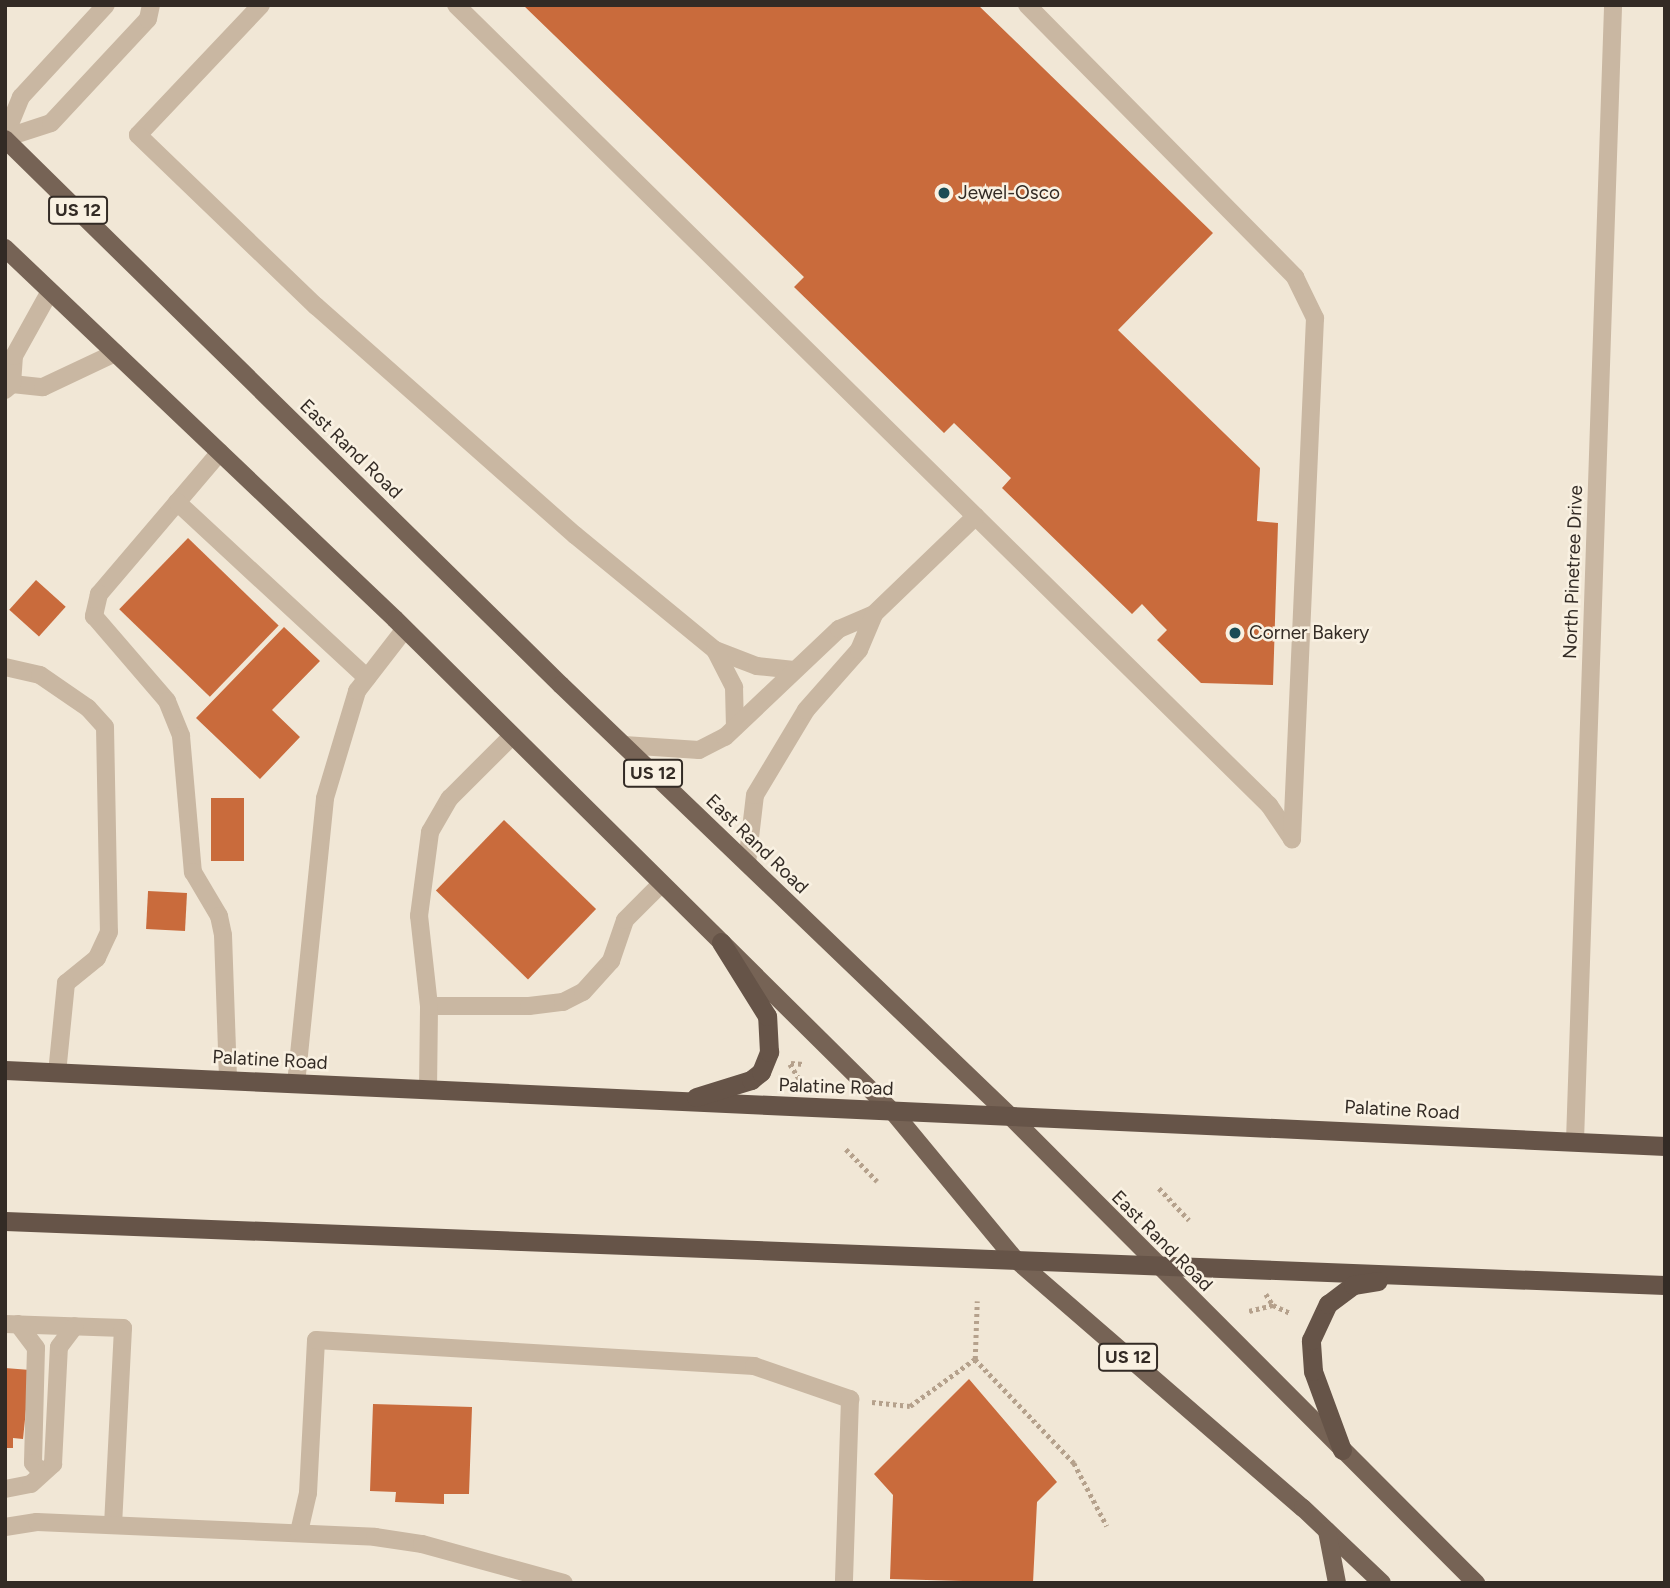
<!DOCTYPE html>
<html>
<head>
<meta charset="utf-8">
<style>
	body { margin:0 }
	#map { position:relative; width:1670px; height:1588px; overflow:hidden; background:#f1e7d6; font-family:Figtree,sans-serif }
	div>[style] { position:absolute }
	[style*='--x'] { left:calc(var(--x)*1px); top:calc(var(--y)*1px); width:calc(var(--w)*1px); rotate:calc(var(--a)*1deg) }
	.building>* { inset:0; background:#c96b3c; transform-origin:0 0 }
	.path>* { height:4.5px; margin-top:-2.25px; transform-origin:0; background:repeating-linear-gradient(90deg,#b5a18c 0 3.5px,transparent 0 7px) }
	.service>* { height:18px; margin:-9px; padding:0 9px; transform-origin:9px; border-radius:9px; background:#c9b7a2 }
	.minor>* { height:18px; margin:-9px; padding:0 9px; transform-origin:9px; border-radius:9px; background:#c9b7a2 }
	.primary>* { height:18px; margin:-9px; padding:0 9px; transform-origin:9px; border-radius:9px; background:#766355 }
	.trunk>* { height:19px; margin:-9.5px; padding:0 9.5px; transform-origin:9.5px; border-radius:9.5px; background:#665448 }
	.dots>* { width:19px; height:19px; translate:-50% -50%; box-sizing:border-box; border:4px solid #f9f1e2; border-radius:50% }
	span { translate:-50% -50%; white-space:nowrap; text-align:center; line-height:1.15; -webkit-text-stroke:5px #f9f1e2; paint-order:stroke }
	.shield-label span { padding:2px 5px; background:#f9f1e2; border:2px solid; border-radius:5px; -webkit-text-stroke-width:0 }
	.shield-label { font-size:18px; color:#332b25; font-weight:700 }
	.poi-label { font-size:19px; color:#332b25 }
	.left { translate:0 -50%; text-align:left }
	.street-label { font-size:19px; color:#332b25 }
	.frame { position:absolute; inset:0; border:7px solid #332b25; pointer-events:none }
</style>
</head>
<body>
<div id="map">
	<div class="building">
		<div style="clip-path:polygon(523px 5px,978px 5px,1213px 233px,1118px 330px,1260px 468px,1257px 521px,1278px 523px,1273px 685px,1201px 683px,1157px 640px,1167px 630px,1158px 621px,1142px 604px,1132px 614px,1002px 488px,1011px 478px,954px 423px,944px 433px,794px 287px,804px 277px)"></div>
		<div style="left:188px;top:538px;width:126px;height:99px;rotate:44deg"></div>
		<div style="left:36px;top:580px;width:40px;height:40px;rotate:42deg"></div>
		<div style="clip-path:polygon(284px 627px,320px 661px,272px 710px,300px 737px,260px 779px,196px 718px)"></div>
		<div style="left:211px;top:798px;width:33px;height:63px"></div>
		<div style="left:504px;top:820px;width:128px;height:98px;rotate:44deg"></div>
		<div style="left:187px;top:893px;width:38px;height:39px;rotate:93deg"></div>
		<div style="clip-path:polygon(5px 1368px,30px 1370px,23px 1439px,13px 1438px,13px 1448px,5px 1448px)"></div>
		<div style="clip-path:polygon(969px 1379px,1057px 1482px,1037px 1502px,1033px 1583px,890px 1579px,893px 1495px,874px 1474px)"></div>
		<div style="clip-path:polygon(373px 1404px,472px 1407px,469px 1494px,444px 1494px,444px 1504px,395px 1502px,396px 1492px,370px 1491px)"></div>
	</div>
	<div class="path">
		<div style="--x:791;--y:1063;--w:13;--a:4"></div>
		<div style="--x:790;--y:1064;--w:19;--a:58"></div>
		<div style="--x:846;--y:1149;--w:45;--a:45.9"></div>
		<div style="--x:1159;--y:1188;--w:44;--a:46.8"></div>
		<div style="--x:1266;--y:1294;--w:13;--a:58"></div>
		<div style="--x:1273;--y:1305;--w:19;--a:25"></div>
		<div style="--x:1249;--y:1311;--w:25;--a:-14"></div>
		<div style="--x:975;--y:1359;--w:144;--a:46.4"></div>
		<div style="--x:1074;--y:1463;--w:71;--a:62.4"></div>
		<div style="--x:872;--y:1402;--w:38;--a:6"></div>
		<div style="--x:910;--y:1406;--w:80;--a:-35.9"></div>
		<div style="--x:975;--y:1359;--w:58;--a:-88"></div>
	</div>
	<div class="service">
		<div style="--x:261;--y:5;--w:179;--a:133.4"></div>
		<div style="--x:138;--y:135;--w:247;--a:43.9"></div>
		<div style="--x:316;--y:306;--w:346;--a:41.5"></div>
		<div style="--x:575;--y:535;--w:181;--a:39.4"></div>
		<div style="--x:715;--y:650;--w:45;--a:20.9"></div>
		<div style="--x:757;--y:666;--w:37;--a:6"></div>
		<div style="--x:456;--y:5;--w:1141;--a:44.54"></div>
		<div style="--x:1269;--y:805;--w:41;--a:55.9"></div>
		<div style="--x:1027;--y:5;--w:382;--a:45.4"></div>
		<div style="--x:1295;--y:277;--w:46;--a:64"></div>
		<div style="--x:1315;--y:318;--w:522;--a:92.53"></div>
		<div style="--x:5;--y:136;--w:42;--a:-67.7"></div>
		<div style="--x:21;--y:97;--w:125;--a:-47.3"></div>
		<div style="--x:5;--y:138;--w:48;--a:-18.1"></div>
		<div style="--x:51;--y:123;--w:142;--a:-47"></div>
		<div style="--x:148;--y:19;--w:14;--a:-78"></div>
		<div style="--x:12;--y:384;--w:31;--a:6"></div>
		<div style="--x:43;--y:387;--w:80;--a:-25.3"></div>
		<div style="--x:5;--y:390;--w:9;--a:-41"></div>
		<div style="--x:12;--y:384;--w:28;--a:-86"></div>
		<div style="--x:14;--y:356;--w:74;--a:-61"></div>
		<div style="--x:220;--y:452;--w:187;--a:130.4"></div>
		<div style="--x:99;--y:594;--w:23;--a:103"></div>
		<div style="--x:94;--y:616;--w:112;--a:49.3"></div>
		<div style="--x:167;--y:701;--w:38;--a:68"></div>
		<div style="--x:181;--y:736;--w:137;--a:85"></div>
		<div style="--x:193;--y:872;--w:51;--a:59.4"></div>
		<div style="--x:219;--y:916;--w:19;--a:78"></div>
		<div style="--x:223;--y:935;--w:146;--a:88"></div>
		<div style="--x:177;--y:502;--w:259;--a:42.8"></div>
		<div style="--x:715;--y:650;--w:42;--a:62.8"></div>
		<div style="--x:734;--y:687;--w:40;--a:88.6"></div>
		<div style="--x:5;--y:667;--w:36;--a:13"></div>
		<div style="--x:40;--y:675;--w:58;--a:34.5"></div>
		<div style="--x:88;--y:708;--w:25;--a:48"></div>
		<div style="--x:105;--y:727;--w:205;--a:88.9"></div>
		<div style="--x:109;--y:932;--w:29;--a:115"></div>
		<div style="--x:97;--y:958;--w:40;--a:141"></div>
		<div style="--x:66;--y:983;--w:90;--a:95.7"></div>
		<div style="--x:624;--y:745;--w:75;--a:3.8"></div>
		<div style="--x:699;--y:750;--w:29;--a:-27"></div>
		<div style="--x:725;--y:737;--w:157;--a:-43.5"></div>
		<div style="--x:839;--y:629;--w:38;--a:-23"></div>
		<div style="--x:874;--y:614;--w:141;--a:-43.9"></div>
		<div style="--x:747;--y:863;--w:68;--a:-83.3"></div>
		<div style="--x:755;--y:795;--w:99;--a:-59"></div>
		<div style="--x:806;--y:710;--w:80;--a:-48.5"></div>
		<div style="--x:859;--y:650;--w:39;--a:-67"></div>
		<div style="--x:429;--y:1006;--w:100;--a:0"></div>
		<div style="--x:529;--y:1006;--w:34;--a:-7"></div>
		<div style="--x:563;--y:1002;--w:22;--a:-27"></div>
		<div style="--x:583;--y:992;--w:42;--a:-47.9"></div>
		<div style="--x:611;--y:961;--w:43;--a:-71.1"></div>
		<div style="--x:625;--y:920;--w:51;--a:-45"></div>
		<div style="--x:296;--y:1084;--w:287;--a:-84.2"></div>
		<div style="--x:325;--y:798;--w:112;--a:-73.3"></div>
		<div style="--x:357;--y:691;--w:78;--a:-52.3"></div>
		<div style="--x:428;--y:1090;--w:84;--a:-89.3"></div>
		<div style="--x:429;--y:1006;--w:91;--a:-96.3"></div>
		<div style="--x:419;--y:916;--w:85;--a:-82.5"></div>
		<div style="--x:430;--y:832;--w:39;--a:-60"></div>
		<div style="--x:450;--y:798;--w:88;--a:-45"></div>
		<div style="--x:5;--y:1324;--w:118;--a:1.9"></div>
		<div style="--x:123;--y:1328;--w:196;--a:92.9"></div>
		<div style="--x:18;--y:1324;--w:30;--a:53"></div>
		<div style="--x:36;--y:1348;--w:115;--a:91.5"></div>
		<div style="--x:33;--y:1463;--w:12;--a:48"></div>
		<div style="--x:5;--y:1489;--w:26;--a:-11"></div>
		<div style="--x:31;--y:1484;--w:30;--a:-42"></div>
		<div style="--x:53;--y:1464;--w:117;--a:-87.1"></div>
		<div style="--x:59;--y:1347;--w:26;--a:-53"></div>
		<div style="--x:5;--y:1527;--w:32;--a:-9"></div>
		<div style="--x:37;--y:1522;--w:338;--a:2.5"></div>
		<div style="--x:375;--y:1537;--w:48;--a:8.5"></div>
		<div style="--x:422;--y:1544;--w:147;--a:15.4"></div>
		<div style="--x:299;--y:1532;--w:40;--a:-77"></div>
		<div style="--x:308;--y:1493;--w:153;--a:-87"></div>
		<div style="--x:316;--y:1340;--w:439;--a:3.4"></div>
		<div style="--x:754;--y:1366;--w:102;--a:19"></div>
		<div style="--x:850;--y:1399;--w:184;--a:91.9"></div>
	</div>
	<div class="minor">
		<div style="--x:1575;--y:1141;--w:1137;--a:-88.08"></div>
	</div>
	<div class="primary">
		<div style="--x:5;--y:139;--w:779;--a:44.48"></div>
		<div style="--x:561;--y:685;--w:620;--a:43.82"></div>
		<div style="--x:1008;--y:1114;--w:663;--a:45.06"></div>
		<div style="--x:5;--y:248;--w:538;--a:43.57"></div>
		<div style="--x:395;--y:619;--w:702;--a:44.71"></div>
		<div style="--x:894;--y:1113;--w:188;--a:50.4"></div>
		<div style="--x:1014;--y:1258;--w:382;--a:40.9"></div>
		<div style="--x:1303;--y:1508;--w:109;--a:43.5"></div>
		<div style="--x:1327;--y:1531;--w:53;--a:79.1"></div>
	</div>
	<div class="trunk">
		<div style="--x:5;--y:1070;--w:1662;--a:2.62"></div>
		<div style="--x:696;--y:1097;--w:58;--a:-17.2"></div>
		<div style="--x:751;--y:1080;--w:13;--a:-39"></div>
		<div style="--x:761;--y:1072;--w:22;--a:-68"></div>
		<div style="--x:769;--y:1052;--w:36;--a:-93"></div>
		<div style="--x:767;--y:1016;--w:87;--a:-121.9"></div>
		<div style="--x:5;--y:1221;--w:1661;--a:2.21"></div>
		<div style="--x:1342;--y:1450;--w:84;--a:-110.2"></div>
		<div style="--x:1313;--y:1371;--w:31;--a:-94"></div>
		<div style="--x:1311;--y:1340;--w:40;--a:-65"></div>
		<div style="--x:1328;--y:1304;--w:31;--a:-37"></div>
		<div style="--x:1353;--y:1285;--w:25;--a:-9"></div>
	</div>
	<div class="dots">
		<div style="left:944px;top:193px;background:#1a4c55"></div>
		<div style="left:1235px;top:633px;background:#1a4c55"></div>
	</div>
	<div class="shield-label">
		<span style="left:78px;top:210px">US 12</span>
		<span style="left:653px;top:773px">US 12</span>
		<span style="left:1128px;top:1357px">US 12</span>
	</div>
	<div class="poi-label">
		<span class="left" style="left:958px;top:193px">Jewel-Osco</span>
		<span class="left" style="left:1249px;top:633px">Corner Bakery</span>
	</div>
	<div class="street-label">
		<span style="left:351px;top:449px;rotate:44deg">East Rand Road</span>
		<span style="left:1573px;top:572px;rotate:-88deg">North Pinetree Drive</span>
		<span style="left:757px;top:844px;rotate:44deg">East Rand Road</span>
		<span style="left:270px;top:1060px;rotate:3deg">Palatine Road</span>
		<span style="left:836px;top:1087px;rotate:2deg">Palatine Road</span>
		<span style="left:1402px;top:1110px;rotate:3deg">Palatine Road</span>
		<span style="left:1162px;top:1241px;rotate:45deg">East Rand Road</span>
	</div>
	<div class="frame"></div>
</div>
</body>
</html>
